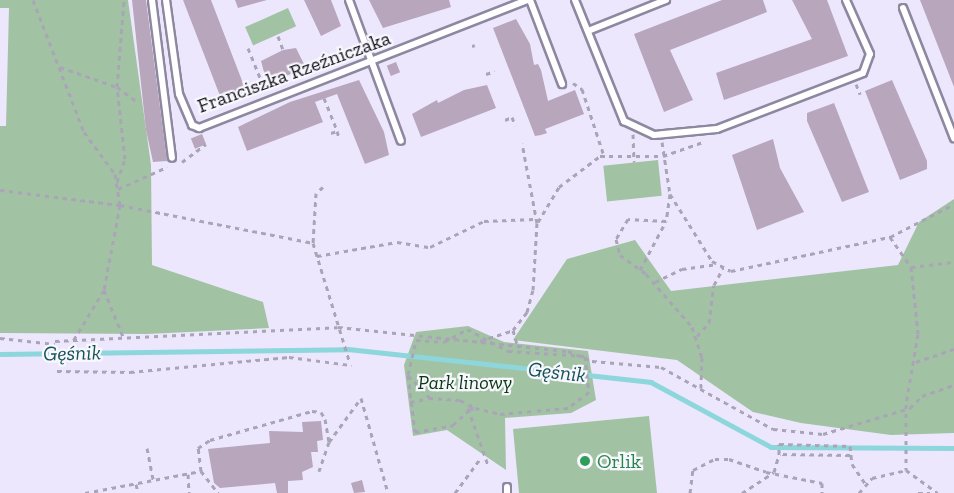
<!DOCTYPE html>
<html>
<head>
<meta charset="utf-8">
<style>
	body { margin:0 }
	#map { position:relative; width:954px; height:493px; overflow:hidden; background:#ece7fd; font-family:"Zilla Slab",serif }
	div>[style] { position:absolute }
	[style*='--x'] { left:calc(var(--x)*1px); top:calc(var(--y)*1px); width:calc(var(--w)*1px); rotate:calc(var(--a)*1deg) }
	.green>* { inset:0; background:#a2c2a4; transform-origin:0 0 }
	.stream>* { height:4.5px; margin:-2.25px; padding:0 2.25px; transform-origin:2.25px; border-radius:2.25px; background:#8dd6db }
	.building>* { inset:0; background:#b8a6bc; transform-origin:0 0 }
	.path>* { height:3px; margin-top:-1.5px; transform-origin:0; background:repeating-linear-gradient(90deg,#a9a5b7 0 4.5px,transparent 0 9px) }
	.roads { filter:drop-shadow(2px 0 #8d88a0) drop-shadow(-2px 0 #8d88a0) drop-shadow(0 2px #8d88a0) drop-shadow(0 -2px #8d88a0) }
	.service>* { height:6px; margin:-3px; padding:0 3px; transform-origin:3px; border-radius:3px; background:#fff }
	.path-bridge>* { height:3px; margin-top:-1.5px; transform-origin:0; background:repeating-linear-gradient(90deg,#a9a5b7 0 4.5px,transparent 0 9px) }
	.dots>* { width:16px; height:16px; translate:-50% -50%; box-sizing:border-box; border:3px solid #f8f7fd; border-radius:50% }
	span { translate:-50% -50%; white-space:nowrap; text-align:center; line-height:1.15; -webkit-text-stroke:4.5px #f8f7fd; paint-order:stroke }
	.street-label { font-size:20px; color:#121019 }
	.park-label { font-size:20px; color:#093913; font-style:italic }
	.leisure-label { font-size:20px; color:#27864d }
	.left { translate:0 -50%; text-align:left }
	.water-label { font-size:21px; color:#145357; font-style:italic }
</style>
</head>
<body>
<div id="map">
	<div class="green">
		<div style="clip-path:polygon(0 0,128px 0,151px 165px,152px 265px,263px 302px,269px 328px,147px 334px,0 333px,0 126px,6px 126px,9px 8px,0 8px)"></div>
		<div style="left:288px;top:8px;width:20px;height:47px;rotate:66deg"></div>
		<div style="left:658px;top:160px;width:36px;height:55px;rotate:84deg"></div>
		<div style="clip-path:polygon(954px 199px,954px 433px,891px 435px,801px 423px,753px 412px,677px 360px,513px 340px,567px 259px,635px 240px,671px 291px,898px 265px,919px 222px)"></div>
		<div style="clip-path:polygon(468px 326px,504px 342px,588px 351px,596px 400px,571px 413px,505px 418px,506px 470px,447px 430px,413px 436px,404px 365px,416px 332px)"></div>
		<div style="clip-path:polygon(649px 416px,657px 493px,519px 493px,513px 429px)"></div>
	</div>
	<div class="stream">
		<div style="--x:0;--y:354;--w:348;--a:-0.8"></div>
		<div style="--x:348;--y:349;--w:305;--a:6.2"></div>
		<div style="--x:651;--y:382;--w:136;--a:28.4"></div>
		<div style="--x:771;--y:447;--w:183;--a:0.3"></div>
	</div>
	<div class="building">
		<div style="clip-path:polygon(132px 0,146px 0,167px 161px,153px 162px,146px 130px)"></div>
		<div style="clip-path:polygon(183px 0,211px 0,246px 91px,267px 83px,261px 61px,283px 50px,296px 48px,306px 68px,222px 101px)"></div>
		<div style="clip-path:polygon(235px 0,267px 0,238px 8px)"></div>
		<div style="clip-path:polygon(304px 0,331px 0,341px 26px,321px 36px)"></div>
		<div style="clip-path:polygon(369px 0,449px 0,451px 7px,383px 28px)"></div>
		<div style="clip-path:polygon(722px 0,763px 0,767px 12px,670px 50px,693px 100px,664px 112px,634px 34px)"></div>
		<div style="clip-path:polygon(792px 0,827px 0,848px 56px,724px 100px,716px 73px,812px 39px)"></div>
		<div style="clip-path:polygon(920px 0,954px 0,954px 87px)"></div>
		<div style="clip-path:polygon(516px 19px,530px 44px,534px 65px,538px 64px,541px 70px,548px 101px,575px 90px,584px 114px,545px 129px,547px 133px,541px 135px,535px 136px,493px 28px)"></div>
		<div style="left:396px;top:62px;width:11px;height:10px;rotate:68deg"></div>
		<div style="clip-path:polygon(359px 80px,384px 132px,389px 155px,365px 164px,337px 94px,315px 102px,323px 122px,247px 151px,238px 127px,290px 102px)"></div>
		<div style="clip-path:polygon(892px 80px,927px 161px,927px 169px,900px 180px,865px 91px)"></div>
		<div style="clip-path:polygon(487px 85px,496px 108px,421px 137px,412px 114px,437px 100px,438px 103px,464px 90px)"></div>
		<div style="clip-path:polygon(834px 103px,869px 192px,842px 202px,807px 121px,807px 113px)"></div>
		<div style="left:202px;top:134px;width:11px;height:12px;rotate:68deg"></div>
		<div style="clip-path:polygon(773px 139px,780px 168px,804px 212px,757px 230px,732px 155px)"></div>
		<div style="clip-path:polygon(321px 421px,323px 440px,317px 441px,318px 452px,311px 452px,313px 467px,302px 472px,303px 480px,288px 481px,288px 493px,277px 493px,275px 483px,220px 488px,214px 483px,208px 449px,270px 443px,269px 431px,303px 432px,302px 422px)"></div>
		<div style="clip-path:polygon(362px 480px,365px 492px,354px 493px,351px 483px)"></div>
	</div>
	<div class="path">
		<div style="--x:33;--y:0;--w:142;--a:68.9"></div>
		<div style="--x:84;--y:132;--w:52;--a:53.6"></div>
		<div style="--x:115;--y:174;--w:31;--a:81"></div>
		<div style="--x:120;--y:205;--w:86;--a:100.7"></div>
		<div style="--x:104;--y:290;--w:60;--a:121.3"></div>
		<div style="--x:278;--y:36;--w:15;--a:70"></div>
		<div style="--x:472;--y:46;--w:3;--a:-18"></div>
		<div style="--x:248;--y:48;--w:40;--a:68"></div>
		<div style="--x:60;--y:67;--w:60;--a:19.3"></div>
		<div style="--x:117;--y:87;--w:24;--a:36"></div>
		<div style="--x:486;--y:74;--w:9;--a:-18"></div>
		<div style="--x:573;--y:83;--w:11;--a:34"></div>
		<div style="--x:582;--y:89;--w:71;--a:71.8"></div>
		<div style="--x:856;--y:84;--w:11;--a:68"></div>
		<div style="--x:324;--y:98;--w:35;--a:68"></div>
		<div style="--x:505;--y:120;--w:8;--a:-23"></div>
		<div style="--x:512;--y:117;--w:9;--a:69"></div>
		<div style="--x:331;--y:133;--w:6;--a:-18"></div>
		<div style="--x:337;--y:131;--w:6;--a:72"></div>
		<div style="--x:633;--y:134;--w:28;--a:88"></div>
		<div style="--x:662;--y:142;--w:53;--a:81.3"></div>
		<div style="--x:670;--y:194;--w:79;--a:57.9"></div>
		<div style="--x:712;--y:261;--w:21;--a:28"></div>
		<div style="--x:731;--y:271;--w:163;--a:-12.1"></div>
		<div style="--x:890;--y:237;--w:72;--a:-27.3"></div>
		<div style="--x:182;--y:162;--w:30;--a:-37"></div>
		<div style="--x:117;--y:182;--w:24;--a:-71"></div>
		<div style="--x:125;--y:159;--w:72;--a:-96.3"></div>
		<div style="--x:117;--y:87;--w:87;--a:-85.4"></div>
		<div style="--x:323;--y:187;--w:9;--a:139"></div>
		<div style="--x:316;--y:193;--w:50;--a:93.4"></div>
		<div style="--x:313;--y:243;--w:122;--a:72.9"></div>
		<div style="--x:118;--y:189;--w:54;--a:-24.2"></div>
		<div style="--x:0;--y:190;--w:121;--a:7.1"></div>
		<div style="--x:120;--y:205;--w:197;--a:11.1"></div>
		<div style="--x:670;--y:194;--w:27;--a:98"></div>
		<div style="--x:666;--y:221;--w:38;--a:-177"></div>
		<div style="--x:628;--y:219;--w:23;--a:121"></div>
		<div style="--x:616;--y:239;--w:16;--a:76"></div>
		<div style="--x:620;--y:255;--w:32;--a:36"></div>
		<div style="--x:646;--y:274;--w:70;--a:49"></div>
		<div style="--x:692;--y:327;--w:32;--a:72"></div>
		<div style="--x:702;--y:357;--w:31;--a:92"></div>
		<div style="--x:538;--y:222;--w:41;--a:-59"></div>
		<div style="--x:559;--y:187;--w:51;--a:-37.1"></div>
		<div style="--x:600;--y:156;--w:63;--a:0"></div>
		<div style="--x:663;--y:156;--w:42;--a:-19.3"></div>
		<div style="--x:890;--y:237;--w:37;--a:55"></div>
		<div style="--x:911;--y:267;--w:67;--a:84"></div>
		<div style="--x:918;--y:334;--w:71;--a:99.7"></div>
		<div style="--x:906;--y:404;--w:66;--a:90"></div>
		<div style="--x:317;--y:256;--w:81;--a:-9.9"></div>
		<div style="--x:397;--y:242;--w:33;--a:9"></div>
		<div style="--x:430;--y:247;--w:60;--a:-25.7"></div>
		<div style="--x:484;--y:221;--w:51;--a:-2.2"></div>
		<div style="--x:911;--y:267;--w:43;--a:-6.6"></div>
		<div style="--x:640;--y:270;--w:55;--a:-62"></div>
		<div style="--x:655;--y:282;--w:30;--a:-26"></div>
		<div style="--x:682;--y:269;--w:34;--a:-8"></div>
		<div style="--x:104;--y:290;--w:53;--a:67.8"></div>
		<div style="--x:513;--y:330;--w:18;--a:74"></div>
		<div style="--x:697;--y:336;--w:18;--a:-47"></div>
		<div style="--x:709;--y:323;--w:38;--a:-83"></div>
		<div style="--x:714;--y:285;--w:19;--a:-62"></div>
		<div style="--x:0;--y:338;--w:55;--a:6.2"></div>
		<div style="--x:55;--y:341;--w:283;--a:-2.8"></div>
		<div style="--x:338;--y:327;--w:231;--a:6"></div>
		<div style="--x:568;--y:351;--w:26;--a:23"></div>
		<div style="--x:592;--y:361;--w:69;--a:5"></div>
		<div style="--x:661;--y:367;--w:128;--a:29"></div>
		<div style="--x:773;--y:429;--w:50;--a:5.7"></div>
		<div style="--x:823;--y:434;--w:91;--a:-16.6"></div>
		<div style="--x:910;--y:408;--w:17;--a:-45"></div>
		<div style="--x:922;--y:396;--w:34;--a:-19"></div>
		<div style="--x:480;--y:341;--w:35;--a:-18"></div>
		<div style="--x:513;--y:330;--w:23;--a:-52"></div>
		<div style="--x:527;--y:312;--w:23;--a:-75"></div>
		<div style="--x:533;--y:290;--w:67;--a:-86.6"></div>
		<div style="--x:537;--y:223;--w:81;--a:-100.6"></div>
		<div style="--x:916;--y:362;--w:40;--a:-18.9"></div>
		<div style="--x:57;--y:371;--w:73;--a:0.8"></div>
		<div style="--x:130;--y:372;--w:160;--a:-5.4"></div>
		<div style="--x:289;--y:357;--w:63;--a:7.4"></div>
		<div style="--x:408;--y:375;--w:57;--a:83"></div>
		<div style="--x:415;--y:432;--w:39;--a:-10"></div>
		<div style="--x:453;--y:425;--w:22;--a:-43"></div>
		<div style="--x:361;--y:398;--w:99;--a:74.1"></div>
		<div style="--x:460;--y:400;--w:10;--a:29"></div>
		<div style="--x:410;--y:402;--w:20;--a:-11"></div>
		<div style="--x:475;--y:408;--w:26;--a:13"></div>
		<div style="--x:500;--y:414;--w:34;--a:-5"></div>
		<div style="--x:472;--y:411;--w:7;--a:-90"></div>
		<div style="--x:472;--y:404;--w:6;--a:135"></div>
		<div style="--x:468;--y:408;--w:60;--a:70.7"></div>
		<div style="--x:329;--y:442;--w:54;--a:-54"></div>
		<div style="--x:147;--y:448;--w:33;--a:79"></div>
		<div style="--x:850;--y:455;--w:71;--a:-179.2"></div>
		<div style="--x:779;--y:454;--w:10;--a:-90"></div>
		<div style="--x:779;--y:444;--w:71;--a:1.6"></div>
		<div style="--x:850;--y:446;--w:18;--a:84"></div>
		<div style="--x:852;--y:464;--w:23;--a:56"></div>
		<div style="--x:201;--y:471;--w:23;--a:-97"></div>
		<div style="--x:198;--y:448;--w:14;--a:-34"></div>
		<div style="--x:210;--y:440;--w:106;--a:-15.9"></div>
		<div style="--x:312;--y:411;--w:9;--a:6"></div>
		<div style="--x:321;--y:412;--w:8;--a:60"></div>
		<div style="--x:325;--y:419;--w:23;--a:80"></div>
		<div style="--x:329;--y:442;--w:31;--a:109"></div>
		<div style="--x:188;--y:474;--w:19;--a:87"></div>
		<div style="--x:136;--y:484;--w:9;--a:77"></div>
		<div style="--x:85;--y:493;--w:118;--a:-10.7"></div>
		<div style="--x:201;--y:471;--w:28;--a:52"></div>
		<div style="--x:455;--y:493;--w:42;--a:-53.7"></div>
		<div style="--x:690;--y:493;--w:23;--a:-83"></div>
		<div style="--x:693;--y:470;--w:25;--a:-27"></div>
		<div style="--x:715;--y:459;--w:14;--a:0"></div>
		<div style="--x:729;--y:459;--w:39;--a:19"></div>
		<div style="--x:766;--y:472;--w:57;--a:11.1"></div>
		<div style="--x:822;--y:483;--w:10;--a:90"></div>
		<div style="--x:742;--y:493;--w:38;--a:-33"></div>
		<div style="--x:774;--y:472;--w:19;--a:-74"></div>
		<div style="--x:859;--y:493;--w:20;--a:-49"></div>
		<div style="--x:872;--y:478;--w:35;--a:-13"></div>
		<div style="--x:906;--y:470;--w:39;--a:36"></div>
		<div style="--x:918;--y:493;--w:12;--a:0"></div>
	</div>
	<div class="roads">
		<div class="service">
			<div style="--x:152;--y:0;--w:159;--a:82.8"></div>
			<div style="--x:166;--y:0;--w:95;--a:82.1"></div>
			<div style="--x:179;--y:94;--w:34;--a:67"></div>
			<div style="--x:192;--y:125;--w:8;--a:23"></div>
			<div style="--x:199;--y:128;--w:352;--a:-21.3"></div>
			<div style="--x:349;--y:0;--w:150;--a:69.8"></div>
			<div style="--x:530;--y:0;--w:90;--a:69.1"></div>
			<div style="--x:575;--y:0;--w:131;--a:68"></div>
			<div style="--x:624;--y:121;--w:33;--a:25"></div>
			<div style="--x:654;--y:135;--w:63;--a:-5.4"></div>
			<div style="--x:717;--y:129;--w:156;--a:-21"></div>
			<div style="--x:863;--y:73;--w:20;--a:-70"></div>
			<div style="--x:870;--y:54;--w:59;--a:-114"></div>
			<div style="--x:903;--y:8;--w:140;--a:68.6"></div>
			<div style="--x:588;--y:31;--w:84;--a:-21.7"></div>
			<div style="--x:507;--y:487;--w:6;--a:90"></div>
		</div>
	</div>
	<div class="path-bridge">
		<div style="--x:460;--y:400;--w:30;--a:-176"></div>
		<div style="--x:430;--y:398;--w:32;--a:-134"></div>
		<div style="--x:408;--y:375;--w:36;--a:-77"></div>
		<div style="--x:416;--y:340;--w:28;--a:4"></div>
		<div style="--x:444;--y:342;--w:26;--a:-29"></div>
		<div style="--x:467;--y:329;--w:47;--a:28.2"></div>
		<div style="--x:508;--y:351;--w:77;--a:3.7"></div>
		<div style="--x:585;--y:356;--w:36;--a:84"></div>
		<div style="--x:589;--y:392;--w:26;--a:143"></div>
		<div style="--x:568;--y:408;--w:34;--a:175"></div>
	</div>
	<div class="dots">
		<div style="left:585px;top:461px;background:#2e9e5b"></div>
	</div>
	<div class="street-label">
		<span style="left:294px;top:72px;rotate:-20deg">Franciszka Rzeźniczaka</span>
	</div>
	<div class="park-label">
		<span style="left:465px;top:382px">Park linowy</span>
	</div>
	<div class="leisure-label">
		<span class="left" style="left:597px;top:461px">Orlik</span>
	</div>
	<div class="water-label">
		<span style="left:72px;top:353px;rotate:-1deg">Gęśnik</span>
		<span style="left:557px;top:372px;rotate:6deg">Gęśnik</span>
	</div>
</div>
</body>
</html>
